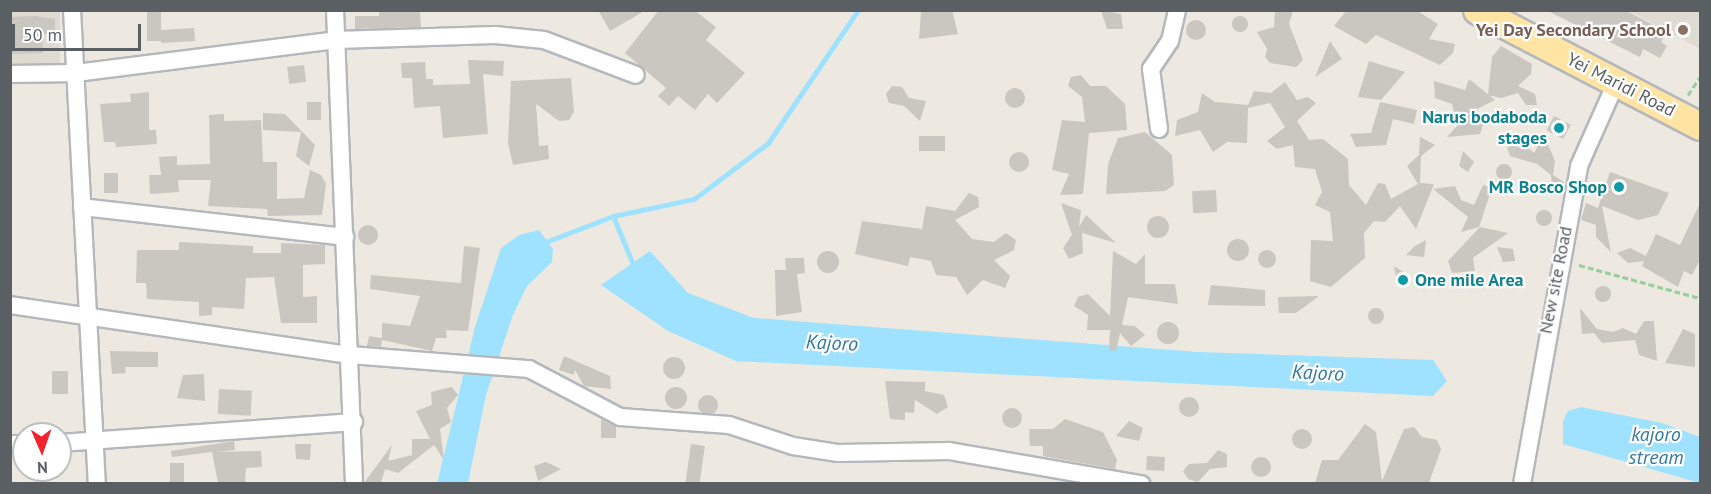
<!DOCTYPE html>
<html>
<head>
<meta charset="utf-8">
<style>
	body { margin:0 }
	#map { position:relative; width:1711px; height:494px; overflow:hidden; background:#ede9e1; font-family:"PT Sans",sans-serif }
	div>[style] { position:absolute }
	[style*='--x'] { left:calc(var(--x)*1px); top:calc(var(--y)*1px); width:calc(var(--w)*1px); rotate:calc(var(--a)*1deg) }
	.education>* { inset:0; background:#dfdad2; transform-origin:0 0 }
	.water>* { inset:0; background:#9fe2ff }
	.stream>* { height:5px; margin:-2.5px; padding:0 2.5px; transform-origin:2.5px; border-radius:2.5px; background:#9fe2ff }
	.building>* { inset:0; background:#cac6c0; transform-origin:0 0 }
	.round { border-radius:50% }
	.path>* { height:3px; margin-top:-1.5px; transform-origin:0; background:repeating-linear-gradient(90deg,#97cd9f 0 6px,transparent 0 9px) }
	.roads { filter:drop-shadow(2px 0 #b4b8bc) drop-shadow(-2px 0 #b4b8bc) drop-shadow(0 2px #b4b8bc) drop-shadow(0 -2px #b4b8bc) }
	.street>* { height:16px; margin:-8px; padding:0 8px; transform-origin:8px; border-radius:8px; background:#fff }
	.primary>* { height:27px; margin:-13.5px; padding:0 13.5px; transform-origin:13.5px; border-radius:13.5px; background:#ffe4a4 }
	.dots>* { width:16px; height:16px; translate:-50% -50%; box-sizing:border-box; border:3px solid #fff; border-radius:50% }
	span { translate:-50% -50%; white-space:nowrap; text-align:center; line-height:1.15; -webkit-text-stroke:4.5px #fff; paint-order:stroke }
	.education-label { font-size:18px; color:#785e54; font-weight:700 }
	.right { translate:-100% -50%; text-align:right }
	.street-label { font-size:18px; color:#595f63 }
	.culture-label { font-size:18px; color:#0d838f; font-weight:700 }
	.left { translate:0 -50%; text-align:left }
	.water-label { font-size:20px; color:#3478a3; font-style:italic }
	.frame { position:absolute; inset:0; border:12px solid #595f63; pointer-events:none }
	.north { position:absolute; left:12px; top:422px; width:60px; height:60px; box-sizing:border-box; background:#fff; border:2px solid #bdbfc1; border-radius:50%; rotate:178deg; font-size:16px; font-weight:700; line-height:24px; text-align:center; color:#595f63 }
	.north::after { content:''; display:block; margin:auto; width:21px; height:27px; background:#f0242f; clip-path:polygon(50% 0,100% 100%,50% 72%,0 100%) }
	.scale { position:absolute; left:12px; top:24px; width:129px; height:27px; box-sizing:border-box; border:3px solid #595f63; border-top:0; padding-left:8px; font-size:18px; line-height:21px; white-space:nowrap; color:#595f63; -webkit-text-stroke:4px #fff; paint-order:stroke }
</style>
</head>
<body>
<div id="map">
	<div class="education">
		<div style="left:10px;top:11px;width:50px;height:56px"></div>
		<div style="clip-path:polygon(1630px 11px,1700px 11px,1700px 49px)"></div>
	</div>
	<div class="water">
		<div style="clip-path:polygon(539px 230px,553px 249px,552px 262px,527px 286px,513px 315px,486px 395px,468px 483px,437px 484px,475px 327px,501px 248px,519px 235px)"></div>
		<div style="clip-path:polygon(650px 251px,688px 293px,754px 318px,1198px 352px,1433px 360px,1447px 381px,1433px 396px,736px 361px,668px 331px,601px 285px)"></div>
		<div style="clip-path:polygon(1581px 407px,1662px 423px,1700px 437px,1700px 483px,1563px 444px,1563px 421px,1568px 411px)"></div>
	</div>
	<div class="stream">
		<div style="--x:613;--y:216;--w:57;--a:67.5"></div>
		<div style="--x:543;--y:243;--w:75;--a:-21.1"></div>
		<div style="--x:613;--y:216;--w:83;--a:-11.9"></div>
		<div style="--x:694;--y:199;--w:93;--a:-37.1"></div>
		<div style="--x:768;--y:143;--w:161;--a:-55.9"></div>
	</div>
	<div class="building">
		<div style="clip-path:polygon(147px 10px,161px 10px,161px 30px,194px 28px,195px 41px,161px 43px,161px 36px,161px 41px,147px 41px)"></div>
		<div style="clip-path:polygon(379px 10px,420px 12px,421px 27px,355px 29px,355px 16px,379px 16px)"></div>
		<div style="clip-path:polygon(598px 10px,646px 10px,610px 31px)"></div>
		<div style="clip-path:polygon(659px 10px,694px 10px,716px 27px,706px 40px,745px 73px,717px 103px,708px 94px,695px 110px,678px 96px,669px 106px,658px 96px,666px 88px,625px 53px)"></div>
		<div style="clip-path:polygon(952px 10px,958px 34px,919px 39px,921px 12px)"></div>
		<div style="clip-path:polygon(1101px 10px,1121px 14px,1123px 29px,1107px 29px)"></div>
		<div style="clip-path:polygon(1275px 10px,1293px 10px,1289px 24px,1303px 60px,1296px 67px,1270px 63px,1265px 57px,1267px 49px,1257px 32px,1274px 27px)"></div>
		<div style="clip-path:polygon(1347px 10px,1416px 10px,1438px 24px,1429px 39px,1455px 44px,1453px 53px,1440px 65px,1376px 35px,1366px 44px,1334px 26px)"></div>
		<div style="clip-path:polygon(1546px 10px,1625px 10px,1667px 32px,1661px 42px,1667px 46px,1660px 58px,1643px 49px,1640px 57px)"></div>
		<div class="round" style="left:1232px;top:16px;width:16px;height:16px"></div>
		<div style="clip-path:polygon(36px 16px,55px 19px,55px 34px,42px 34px,43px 53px,10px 54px,10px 17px)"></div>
		<div class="round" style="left:1186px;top:20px;width:20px;height:20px"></div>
		<div style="clip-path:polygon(1330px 41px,1342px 59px,1315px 77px)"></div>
		<div style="clip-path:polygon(1501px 46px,1532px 64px,1531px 74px,1518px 86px,1535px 94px,1537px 105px,1526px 105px,1518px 93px,1501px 98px,1488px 95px,1492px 57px)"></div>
		<div style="clip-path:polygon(468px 60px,504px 61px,503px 76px,483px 74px,488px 134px,443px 138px,440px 106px,414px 108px,412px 78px,402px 78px,401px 63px,425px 62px,426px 79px,433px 79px,433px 85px,470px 84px)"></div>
		<div style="clip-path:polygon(1369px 61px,1405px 72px,1381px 100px,1358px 97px)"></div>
		<div style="left:304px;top:65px;width:17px;height:17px;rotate:83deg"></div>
		<div style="clip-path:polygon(1081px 75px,1090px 86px,1106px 86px,1125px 104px,1127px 130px,1089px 133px,1083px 194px,1060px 195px,1069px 174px,1052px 170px,1062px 120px,1085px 122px,1082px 97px,1068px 86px,1071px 77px)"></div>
		<div style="clip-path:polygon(571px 78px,574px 112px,569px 120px,559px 121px,536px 104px,539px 146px,548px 145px,549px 159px,513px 165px,508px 143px,511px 81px)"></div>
		<div style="clip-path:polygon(1469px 79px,1495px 100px,1475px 110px,1483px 125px,1480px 134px,1447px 137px,1457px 126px,1452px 104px,1435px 98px,1434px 81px,1465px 90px)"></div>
		<div style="clip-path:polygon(1285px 82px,1297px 100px,1308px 97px,1316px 103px,1297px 121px,1309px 140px,1323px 139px,1348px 159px,1349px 185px,1366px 205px,1378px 183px,1385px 184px,1391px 199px,1418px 184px,1407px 166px,1419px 155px,1420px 137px,1435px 145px,1421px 156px,1420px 183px,1434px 184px,1416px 229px,1400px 206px,1385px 222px,1374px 221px,1364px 233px,1365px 258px,1331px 287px,1310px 281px,1311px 240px,1333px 241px,1330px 212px,1315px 205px,1322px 192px,1315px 169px,1295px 167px,1293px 145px,1277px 149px,1267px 141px,1285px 127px,1270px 103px,1248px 108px,1247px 143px,1227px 142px,1213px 152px,1200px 130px,1175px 136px,1177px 120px,1198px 112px,1202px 93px,1215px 102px,1248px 105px,1254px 91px,1271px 93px)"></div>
		<div style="clip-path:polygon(892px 86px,902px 87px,909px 98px,926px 101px,920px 121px,904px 106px,889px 103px,886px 94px)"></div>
		<div class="round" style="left:1005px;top:88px;width:20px;height:20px"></div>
		<div style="clip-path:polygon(149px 92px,149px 130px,156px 130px,157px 144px,116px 147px,115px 142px,104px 142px,100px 104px,131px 102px,130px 94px)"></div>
		<div style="left:307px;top:102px;width:14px;height:18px"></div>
		<div style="clip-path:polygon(1380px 102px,1417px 110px,1414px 124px,1393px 119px,1386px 145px,1356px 147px,1350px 134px,1371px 133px)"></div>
		<div style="clip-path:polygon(263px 113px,285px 114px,315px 145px,309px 166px,296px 156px,301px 132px,263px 130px)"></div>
		<div style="clip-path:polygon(224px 114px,224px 121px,261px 120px,263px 162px,277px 162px,277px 199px,304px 198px,310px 170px,321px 175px,326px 184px,322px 215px,268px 216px,267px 209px,208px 206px,211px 180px,178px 180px,179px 192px,150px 194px,149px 175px,161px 175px,159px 157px,177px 156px,177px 165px,210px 164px,209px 115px)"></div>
		<div style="left:1554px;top:116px;width:19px;height:16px;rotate:28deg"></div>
		<div style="clip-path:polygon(1145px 132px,1172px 155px,1174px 185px,1165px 191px,1106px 194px,1108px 164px,1118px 138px)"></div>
		<div style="clip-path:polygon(1544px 135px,1555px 161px,1553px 175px,1564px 182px,1562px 191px,1553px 195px,1551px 175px,1537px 164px,1510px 156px,1507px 148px,1518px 139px,1534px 153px)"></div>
		<div style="left:919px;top:136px;width:26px;height:15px"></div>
		<div style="clip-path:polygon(1463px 151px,1474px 162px,1468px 172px,1459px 166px)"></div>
		<div class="round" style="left:1009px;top:152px;width:20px;height:20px"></div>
		<div class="round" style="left:1496px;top:164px;width:16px;height:16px"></div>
		<div style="clip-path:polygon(1610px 172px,1669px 193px,1658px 215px,1638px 220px,1602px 206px,1611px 252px,1596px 237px,1596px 225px,1581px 220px,1586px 203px,1598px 208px)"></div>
		<div style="left:104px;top:173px;width:14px;height:20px"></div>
		<div style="clip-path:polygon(1483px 185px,1492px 188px,1479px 227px,1461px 232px,1468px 217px,1433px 189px,1455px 186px,1461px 200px,1474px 205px)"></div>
		<div style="left:1216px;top:190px;width:22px;height:24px;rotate:87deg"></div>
		<div style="clip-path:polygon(969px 193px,978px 197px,979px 207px,955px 220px,972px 239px,994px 242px,1006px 233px,1016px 240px,1014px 250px,994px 260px,1010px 276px,1005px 288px,983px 280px,967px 295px,956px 277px,936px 275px,931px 261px,910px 257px,908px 266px,855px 254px,862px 221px,922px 229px,926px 206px,955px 211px)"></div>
		<div style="clip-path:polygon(1701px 201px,1701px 258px,1692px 275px,1684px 271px,1678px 287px,1642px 266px,1644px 261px,1628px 263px,1617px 253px,1630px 248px,1646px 256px,1656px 234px,1680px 245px)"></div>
		<div style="clip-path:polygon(1061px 203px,1081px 210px,1079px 227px,1086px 215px,1116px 243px,1082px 233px,1083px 253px,1069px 259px,1063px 248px,1072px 235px)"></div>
		<div class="round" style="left:1536px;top:210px;width:16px;height:16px"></div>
		<div class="round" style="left:1147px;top:216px;width:22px;height:22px"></div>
		<div class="round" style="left:358px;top:225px;width:20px;height:20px"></div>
		<div style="clip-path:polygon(1480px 227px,1508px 233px,1473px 258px,1475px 271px,1452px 273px,1448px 261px)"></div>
		<div class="round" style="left:1227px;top:239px;width:22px;height:22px"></div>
		<div style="clip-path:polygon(1426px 240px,1424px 257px,1406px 255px,1415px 246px)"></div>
		<div style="clip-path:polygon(179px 242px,253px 246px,253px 253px,281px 253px,281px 243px,325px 245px,325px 264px,303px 265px,303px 297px,317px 296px,317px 323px,281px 323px,274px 277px,246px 278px,244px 309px,212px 307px,212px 315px,199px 316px,199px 302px,147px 299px,146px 283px,136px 283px,137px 250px,179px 250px)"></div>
		<div style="clip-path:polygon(464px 246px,480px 248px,468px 331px,446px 330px,447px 338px,436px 338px,432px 351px,382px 340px,381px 347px,367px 346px,369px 336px,382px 338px,382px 323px,410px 326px,420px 296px,370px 289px,371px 275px,461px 283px)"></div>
		<div style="clip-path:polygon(1497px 247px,1513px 249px,1515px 261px,1503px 262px)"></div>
		<div class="round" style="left:1258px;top:250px;width:18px;height:18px"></div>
		<div style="clip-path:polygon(1113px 251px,1136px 264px,1145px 254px,1145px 284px,1175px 284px,1178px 304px,1128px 297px,1122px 325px,1135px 326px,1145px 335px,1131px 346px,1120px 333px,1116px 351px,1109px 350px,1110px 330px,1087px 330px,1088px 315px,1074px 306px,1078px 297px,1088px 294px,1110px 316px)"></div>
		<div class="round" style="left:817px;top:251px;width:22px;height:22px"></div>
		<div style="clip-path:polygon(785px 258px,804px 258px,805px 273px,797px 274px,802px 312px,776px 316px,775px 270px,786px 270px)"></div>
		<div style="clip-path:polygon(1394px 266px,1409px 276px,1407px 287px,1397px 283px)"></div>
		<div style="clip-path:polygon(1211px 285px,1265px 290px,1265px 306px,1208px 305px)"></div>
		<div class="round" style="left:1595px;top:286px;width:16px;height:16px"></div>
		<div style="clip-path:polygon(1319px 296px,1296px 313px,1279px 313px,1278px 297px)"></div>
		<div style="clip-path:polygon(1580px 308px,1597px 329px,1613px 332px,1623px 328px,1636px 334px,1644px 321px,1654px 321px,1657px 361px,1639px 355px,1635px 340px,1602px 343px,1594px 333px,1582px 334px)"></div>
		<div class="round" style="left:1368px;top:308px;width:16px;height:16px"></div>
		<div class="round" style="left:1157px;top:322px;width:22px;height:22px"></div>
		<div style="clip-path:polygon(1683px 329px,1695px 334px,1695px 367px,1665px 363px)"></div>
		<div style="clip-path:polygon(110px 351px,158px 352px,158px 367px,125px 367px,126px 373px,112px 374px)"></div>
		<div style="clip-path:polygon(564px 356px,610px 376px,611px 389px,584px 386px,575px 370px,574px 375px,559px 370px)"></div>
		<div class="round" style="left:663px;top:357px;width:22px;height:22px"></div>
		<div style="left:52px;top:371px;width:16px;height:23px"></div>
		<div style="clip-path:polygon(204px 374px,205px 401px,177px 398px,183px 375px)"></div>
		<div style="clip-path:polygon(885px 381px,925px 382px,925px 391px,944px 395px,948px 407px,937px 414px,915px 400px,914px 413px,905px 412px,905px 420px,890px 419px)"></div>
		<div style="clip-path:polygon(452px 387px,458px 395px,447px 408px,451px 422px,440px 429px,444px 460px,434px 445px,398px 473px,385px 469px,381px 483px,364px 483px,392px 445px,388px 461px,412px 455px,412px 439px,430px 439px,416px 411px,432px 405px,431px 392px)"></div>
		<div class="round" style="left:665px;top:387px;width:22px;height:22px"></div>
		<div style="left:219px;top:389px;width:33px;height:25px;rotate:3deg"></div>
		<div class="round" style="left:698px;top:395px;width:20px;height:20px"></div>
		<div class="round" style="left:1179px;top:397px;width:20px;height:20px"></div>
		<div class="round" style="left:1002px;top:408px;width:20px;height:20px"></div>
		<div style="clip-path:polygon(601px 419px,616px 427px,616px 438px,601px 438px)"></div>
		<div style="clip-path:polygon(1065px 419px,1103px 432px,1117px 460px,1115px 469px,1043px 456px,1043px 446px,1030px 446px,1029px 429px,1053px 429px)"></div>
		<div style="clip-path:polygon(1129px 421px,1143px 428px,1139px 441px,1116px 436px)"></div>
		<div style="clip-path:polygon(1365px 424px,1376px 432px,1382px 481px,1404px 429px,1414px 427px,1422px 437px,1437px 440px,1441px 449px,1429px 483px,1315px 483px,1322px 460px,1338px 460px)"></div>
		<div class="round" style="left:1292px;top:429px;width:20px;height:20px"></div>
		<div style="clip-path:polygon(234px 441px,235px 450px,215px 452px,261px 451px,262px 467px,246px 468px,245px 483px,218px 483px,212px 452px,172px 457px,171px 451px)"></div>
		<div style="clip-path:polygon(295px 444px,311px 444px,310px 460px,296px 459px)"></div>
		<div style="left:691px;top:444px;width:14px;height:39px;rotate:8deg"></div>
		<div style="clip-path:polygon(1218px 450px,1227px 454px,1227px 467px,1210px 469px,1198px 482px,1188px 479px,1183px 471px,1189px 464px,1207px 463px)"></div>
		<div style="left:1147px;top:456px;width:18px;height:14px;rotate:3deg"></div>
		<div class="round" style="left:1251px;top:457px;width:20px;height:20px"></div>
		<div style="clip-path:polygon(546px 462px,561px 469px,538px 481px,534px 466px)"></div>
		<div style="left:170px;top:463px;width:14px;height:20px"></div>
	</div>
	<div class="path">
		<div style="--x:1688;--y:95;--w:22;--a:-56"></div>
		<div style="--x:1579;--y:265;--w:125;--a:15.3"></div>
	</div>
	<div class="roads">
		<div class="street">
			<div style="--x:72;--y:10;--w:475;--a:87"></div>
			<div style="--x:335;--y:10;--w:474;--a:87.7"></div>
			<div style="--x:10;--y:74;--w:66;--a:-0.9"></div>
			<div style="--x:76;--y:73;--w:262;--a:-7.2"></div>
			<div style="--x:336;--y:40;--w:159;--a:-1.8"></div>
			<div style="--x:495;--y:35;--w:49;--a:5.8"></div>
			<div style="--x:544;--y:40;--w:98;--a:20.8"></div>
			<div style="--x:1159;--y:129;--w:61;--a:-97.6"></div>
			<div style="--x:1151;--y:69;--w:34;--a:-56"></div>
			<div style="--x:1170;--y:41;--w:32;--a:-77"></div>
			<div style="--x:82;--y:207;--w:265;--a:6.5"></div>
			<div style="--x:10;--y:305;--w:344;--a:8.4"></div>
			<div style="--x:350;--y:355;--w:180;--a:4.5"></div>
			<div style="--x:529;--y:369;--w:103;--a:27.8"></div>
			<div style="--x:620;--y:417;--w:109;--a:4.2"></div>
			<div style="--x:729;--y:425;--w:67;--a:18.2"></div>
			<div style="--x:793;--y:446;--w:46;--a:8.8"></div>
			<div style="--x:838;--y:453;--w:111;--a:-1"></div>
			<div style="--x:949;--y:451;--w:195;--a:9.8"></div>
			<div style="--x:60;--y:443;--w:295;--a:-4.1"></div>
			<div style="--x:10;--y:444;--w:14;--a:0"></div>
			<div style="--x:1522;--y:484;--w:323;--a:-79.8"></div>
			<div style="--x:1579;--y:166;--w:91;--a:-66"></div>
		</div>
		<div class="primary">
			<div style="--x:1477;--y:10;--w:251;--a:27.5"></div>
		</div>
	</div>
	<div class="dots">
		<div style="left:1683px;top:30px;background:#8d6e63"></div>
		<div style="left:1559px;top:128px;background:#0f9aa8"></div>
		<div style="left:1619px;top:187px;background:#0f9aa8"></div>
		<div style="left:1403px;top:280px;background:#0f9aa8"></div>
	</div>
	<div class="education-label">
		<span class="right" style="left:1671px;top:30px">Yei Day Secondary School</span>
	</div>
	<div class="street-label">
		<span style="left:1621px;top:85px;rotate:27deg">Yei Maridi Road</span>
		<span style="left:1556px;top:280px;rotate:-79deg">New site Road</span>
	</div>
	<div class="culture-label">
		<span class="right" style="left:1547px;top:128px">Narus bodaboda<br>stages</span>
		<span class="right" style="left:1607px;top:187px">MR Bosco Shop</span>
		<span class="left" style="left:1415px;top:280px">One mile Area</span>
	</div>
	<div class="water-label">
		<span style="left:832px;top:343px;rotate:3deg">Kajoro</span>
		<span style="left:1318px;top:373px;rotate:3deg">Kajoro</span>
		<span style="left:1656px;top:446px">kajoro<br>stream</span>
	</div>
	<div class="frame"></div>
	<div class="north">N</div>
	<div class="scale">50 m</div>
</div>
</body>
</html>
